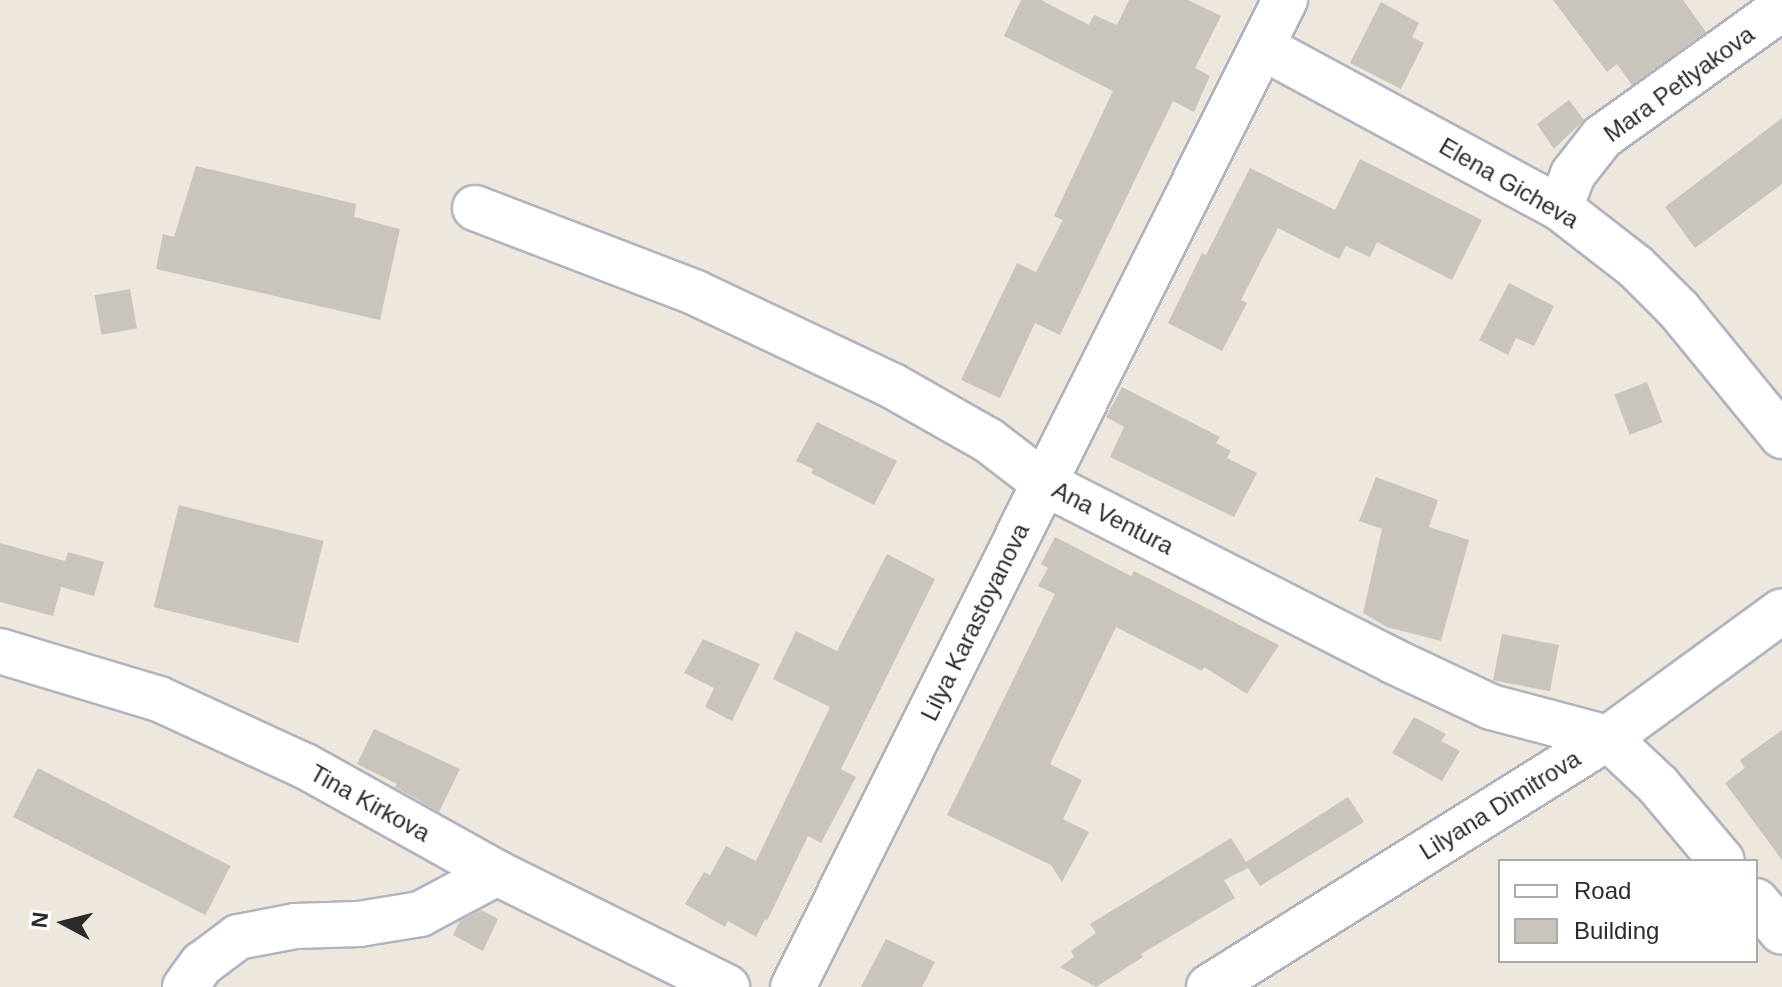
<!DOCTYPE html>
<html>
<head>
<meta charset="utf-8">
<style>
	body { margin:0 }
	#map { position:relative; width:1782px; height:987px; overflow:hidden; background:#ede7dd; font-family:Arial,sans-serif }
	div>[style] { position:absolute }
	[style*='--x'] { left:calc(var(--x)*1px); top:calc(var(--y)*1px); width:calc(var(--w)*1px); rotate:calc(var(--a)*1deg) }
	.building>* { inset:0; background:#c9c5bc; transform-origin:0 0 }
	.roads { filter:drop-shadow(2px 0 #b1b3bf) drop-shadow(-2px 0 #b1b3bf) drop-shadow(0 2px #b1b3bf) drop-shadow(0 -2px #b1b3bf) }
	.minor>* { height:44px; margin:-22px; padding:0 22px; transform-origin:22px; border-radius:22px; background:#fff }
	span { translate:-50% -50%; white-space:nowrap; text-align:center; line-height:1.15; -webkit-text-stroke:7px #fff; paint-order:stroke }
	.street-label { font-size:24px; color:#2b2b2b }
	.legend { position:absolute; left:1498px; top:859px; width:260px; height:104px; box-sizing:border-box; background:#fff; border:2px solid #aaa; margin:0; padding:10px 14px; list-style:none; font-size:24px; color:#2b2b2b }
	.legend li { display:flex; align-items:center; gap:16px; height:40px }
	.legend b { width:40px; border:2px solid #aaa }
	.north { position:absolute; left:24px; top:883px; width:80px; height:80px; -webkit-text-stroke:6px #fff; paint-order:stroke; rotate:277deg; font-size:22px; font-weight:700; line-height:32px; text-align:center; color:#2b2b2b }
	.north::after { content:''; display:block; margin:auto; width:28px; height:36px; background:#2b2b2b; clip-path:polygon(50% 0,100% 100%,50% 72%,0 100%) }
</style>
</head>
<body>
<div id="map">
	<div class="building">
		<div style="clip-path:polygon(1021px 0,1041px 0,1089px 25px,1094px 15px,1117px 25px,1129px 0,1188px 0,1221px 16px,1195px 68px,1210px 76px,1194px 112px,1173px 101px,1060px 335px,1035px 323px,1000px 398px,961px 380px,1017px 263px,1036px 272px,1063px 220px,1054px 216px,1113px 91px,1004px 36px)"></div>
		<div style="clip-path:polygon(1553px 0,1683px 0,1706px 32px,1632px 85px,1617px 64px,1607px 72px)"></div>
		<div style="clip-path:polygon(1381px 2px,1419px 23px,1412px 37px,1424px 43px,1401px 89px,1350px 63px)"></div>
		<div style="clip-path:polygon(1569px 100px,1584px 120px,1554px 149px,1537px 124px)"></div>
		<div style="clip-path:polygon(1782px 118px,1782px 184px,1695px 248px,1665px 207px)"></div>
		<div style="clip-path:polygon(1360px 159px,1482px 220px,1452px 280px,1377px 242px,1370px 257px,1346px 246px,1339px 259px,1278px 228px,1241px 300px,1247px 303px,1222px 351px,1168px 323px,1202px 253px,1206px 255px,1250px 168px,1335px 210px)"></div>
		<div style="clip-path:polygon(196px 166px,356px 204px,354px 217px,400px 229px,380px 320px,156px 269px,163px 234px,174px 237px)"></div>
		<div style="clip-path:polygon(1509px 283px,1554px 306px,1534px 346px,1516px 338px,1508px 355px,1479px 340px)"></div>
		<div style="left:130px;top:289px;width:40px;height:36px;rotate:80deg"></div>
		<div style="left:1647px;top:382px;width:43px;height:35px;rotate:69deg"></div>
		<div style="clip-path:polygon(1122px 387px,1220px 437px,1216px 443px,1231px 451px,1227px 458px,1257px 473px,1234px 517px,1110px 457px,1124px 427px,1106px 417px)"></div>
		<div style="clip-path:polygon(817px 422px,897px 461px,874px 505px,811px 473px,813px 469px,796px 461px)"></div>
		<div style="clip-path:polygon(1376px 477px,1438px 500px,1429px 527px,1469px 540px,1441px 641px,1387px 627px,1363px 613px,1382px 529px,1359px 521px)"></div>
		<div style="left:179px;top:505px;width:149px;height:105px;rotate:14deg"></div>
		<div style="clip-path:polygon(1055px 537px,1131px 576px,1134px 571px,1279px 645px,1247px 694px,1204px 667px,1202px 671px,1116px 627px,1050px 764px,1082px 780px,1063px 819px,1089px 832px,1062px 882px,1051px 865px,947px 815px,1055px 594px,1038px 586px,1048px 568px,1041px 564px)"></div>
		<div style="clip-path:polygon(0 543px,65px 561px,68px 552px,104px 562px,94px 596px,61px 587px,53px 616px,0 602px)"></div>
		<div style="clip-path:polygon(887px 554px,935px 579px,841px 769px,856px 777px,821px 843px,808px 836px,767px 921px,765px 919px,756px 937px,728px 921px,725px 927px,685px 904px,704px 872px,710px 875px,726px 846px,756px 861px,830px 707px,773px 679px,796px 631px,837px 651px)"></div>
		<div style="left:1502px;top:634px;width:58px;height:47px;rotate:11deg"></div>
		<div style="clip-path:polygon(703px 639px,760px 664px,732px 721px,705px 707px,714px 688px,684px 673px)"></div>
		<div style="clip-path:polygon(1414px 717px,1446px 734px,1441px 741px,1460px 751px,1442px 781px,1392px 753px)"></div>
		<div style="clip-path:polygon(374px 729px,460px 769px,439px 812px,395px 787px,397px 784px,357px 764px)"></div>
		<div style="clip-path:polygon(1782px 730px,1782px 860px,1725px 783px,1745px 768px,1740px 760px)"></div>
		<div style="left:38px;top:768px;width:216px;height:55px;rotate:27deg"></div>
		<div style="clip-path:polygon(1348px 797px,1364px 822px,1260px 886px,1248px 868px,1224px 880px,1235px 898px,1141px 954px,1143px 957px,1096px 987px,1060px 967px,1074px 957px,1071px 951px,1096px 933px,1090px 924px,1231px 838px,1246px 862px)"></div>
		<div style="clip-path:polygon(481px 910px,498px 919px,483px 951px,453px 935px,460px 921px)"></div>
		<div style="clip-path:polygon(886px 939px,935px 962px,922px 987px,861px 987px)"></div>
	</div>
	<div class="roads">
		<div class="minor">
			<div style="--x:1264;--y:48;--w:336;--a:28.4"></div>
			<div style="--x:1560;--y:208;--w:96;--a:37.8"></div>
			<div style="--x:1636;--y:267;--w:61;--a:45"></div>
			<div style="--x:1679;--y:310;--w:163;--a:50.7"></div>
			<div style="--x:475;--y:208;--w:237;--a:21"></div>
			<div style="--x:696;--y:293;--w:216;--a:25.3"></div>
			<div style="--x:891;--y:385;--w:112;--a:29.6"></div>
			<div style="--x:988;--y:440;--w:71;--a:37.5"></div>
			<div style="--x:1044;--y:483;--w:392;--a:27"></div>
			<div style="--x:1393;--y:661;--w:108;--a:25.1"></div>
			<div style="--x:1491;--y:707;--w:121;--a:14.8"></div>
			<div style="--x:1608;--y:738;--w:69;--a:43.2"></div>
			<div style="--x:1658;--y:785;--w:99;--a:49.9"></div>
			<div style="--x:1560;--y:208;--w:36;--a:-69"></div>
			<div style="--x:1573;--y:174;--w:47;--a:-51.9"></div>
			<div style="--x:1602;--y:137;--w:221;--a:-35.6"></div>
			<div style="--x:0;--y:651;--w:166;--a:16.8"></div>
			<div style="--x:159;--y:699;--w:161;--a:24.7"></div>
			<div style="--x:305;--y:766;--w:220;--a:29.1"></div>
			<div style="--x:497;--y:873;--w:257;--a:26.4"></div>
			<div style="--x:1756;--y:901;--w:40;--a:50"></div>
			<div style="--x:185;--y:987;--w:29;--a:-54"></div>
			<div style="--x:202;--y:964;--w:45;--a:-36.9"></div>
			<div style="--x:238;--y:937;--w:58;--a:-10.9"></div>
			<div style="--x:295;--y:926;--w:64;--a:-1.8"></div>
			<div style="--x:359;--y:924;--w:62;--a:-9.3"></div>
			<div style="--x:420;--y:914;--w:87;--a:-28"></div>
			<div style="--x:793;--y:987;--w:1103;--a:-63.5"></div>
			<div style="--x:1209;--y:987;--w:470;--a:-32"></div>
			<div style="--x:1608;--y:738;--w:215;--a:-36.1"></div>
		</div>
	</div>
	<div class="street-label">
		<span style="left:1679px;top:84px;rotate:-36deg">Mara Petlyakova</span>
		<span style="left:1509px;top:183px;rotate:30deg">Elena Gicheva</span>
		<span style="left:1113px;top:518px;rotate:27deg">Ana Ventura</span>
		<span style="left:975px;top:622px;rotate:-64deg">Lilya Karastoyanova</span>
		<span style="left:370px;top:803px;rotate:29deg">Tina Kirkova</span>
		<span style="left:1500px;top:805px;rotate:-32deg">Lilyana Dimitrova</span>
	</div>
	<ul class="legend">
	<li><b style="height:10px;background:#fff"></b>Road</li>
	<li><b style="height:22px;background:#c9c5bc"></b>Building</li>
	</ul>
	<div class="north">N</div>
</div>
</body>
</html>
